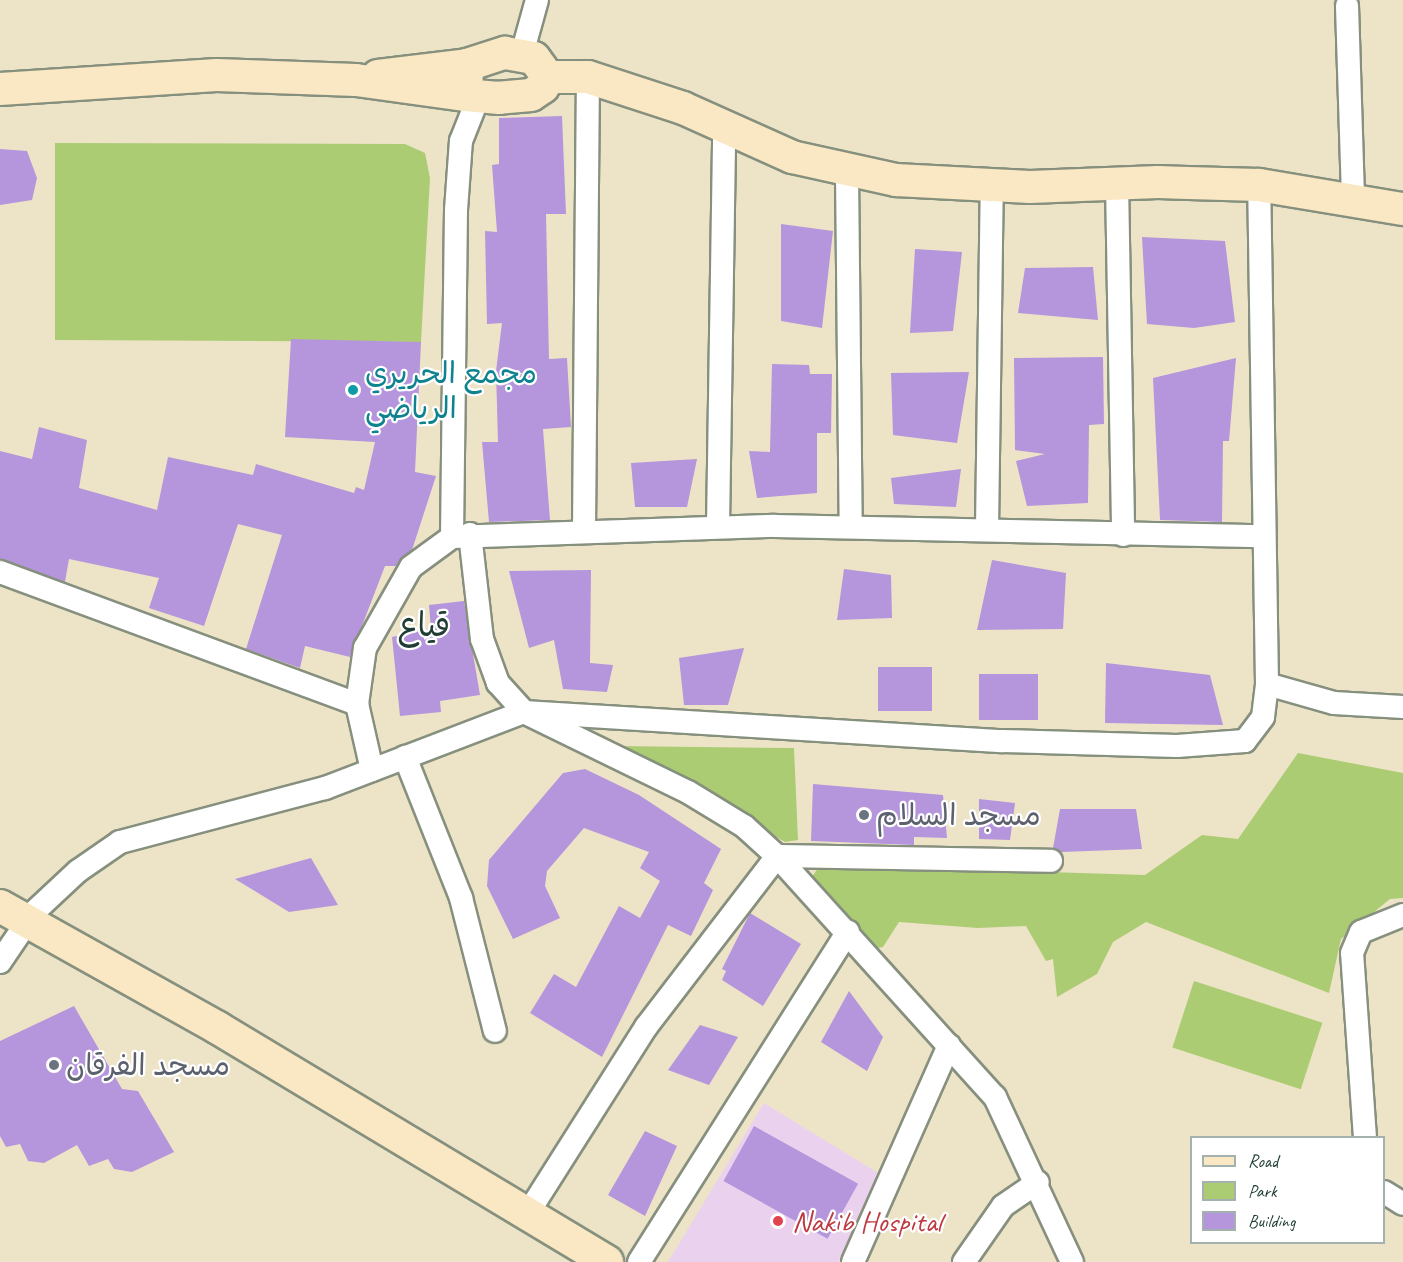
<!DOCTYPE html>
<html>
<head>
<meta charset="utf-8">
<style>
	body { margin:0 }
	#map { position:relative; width:1403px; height:1262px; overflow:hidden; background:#ede4c7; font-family:Caveat,"Playpen Sans Arabic",sans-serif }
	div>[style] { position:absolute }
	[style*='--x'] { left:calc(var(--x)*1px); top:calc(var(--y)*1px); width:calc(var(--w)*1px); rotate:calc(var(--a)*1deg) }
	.built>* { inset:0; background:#ead1ed }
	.green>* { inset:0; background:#accc74; transform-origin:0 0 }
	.building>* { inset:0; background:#b595dc; transform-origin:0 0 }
	.roads { filter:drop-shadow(2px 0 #86907e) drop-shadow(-2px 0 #86907e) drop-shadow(0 2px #86907e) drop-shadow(0 -2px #86907e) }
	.minor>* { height:22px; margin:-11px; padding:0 11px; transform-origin:11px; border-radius:11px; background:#fff }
	.secondary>* { height:32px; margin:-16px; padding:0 16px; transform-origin:16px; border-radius:16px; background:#fae7c3 }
	.dots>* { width:16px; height:16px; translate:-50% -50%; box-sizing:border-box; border:3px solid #fff; border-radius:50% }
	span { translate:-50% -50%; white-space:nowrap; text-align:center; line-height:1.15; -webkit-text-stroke:4.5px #fff; paint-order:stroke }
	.culture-label { font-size:30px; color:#0d838f }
	.left { translate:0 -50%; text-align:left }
	.worship-label { font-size:30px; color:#5b616d }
	.health-label { font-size:30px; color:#be3a42 }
	.quarter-label { font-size:33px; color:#1f3d34 }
	.legend { position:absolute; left:1190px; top:1136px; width:195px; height:108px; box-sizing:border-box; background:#fff; border:2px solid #a5b1ae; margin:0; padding:8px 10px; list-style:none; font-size:18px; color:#1f3d34 }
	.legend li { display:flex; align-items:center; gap:12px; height:30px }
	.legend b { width:30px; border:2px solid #a5b1ae }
</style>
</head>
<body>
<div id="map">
	<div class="built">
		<div style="clip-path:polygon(764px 1103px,888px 1179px,838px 1262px,668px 1262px)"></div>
	</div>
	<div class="green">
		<div style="clip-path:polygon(55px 143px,405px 144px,425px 153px,430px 178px,421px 342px,55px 340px)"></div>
		<div style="clip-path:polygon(616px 746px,794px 748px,798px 840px,785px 842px)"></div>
		<div style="clip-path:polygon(1298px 753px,1403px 773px,1403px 898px,1390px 899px,1341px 939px,1329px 993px,1146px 922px,1113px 942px,1097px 974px,1057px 997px,1053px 959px,1046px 961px,1026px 926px,978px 928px,899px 922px,883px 947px,873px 949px,812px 877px,820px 865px,1145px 875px,1202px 835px,1238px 839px)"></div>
		<div style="left:1194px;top:981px;width:135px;height:70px;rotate:18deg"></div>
	</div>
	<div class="building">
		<div style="clip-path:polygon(562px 116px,566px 214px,546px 214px,549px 359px,567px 358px,571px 427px,543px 429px,550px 520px,489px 522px,482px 442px,498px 442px,496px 371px,502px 323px,487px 324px,485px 231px,497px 232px,492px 165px,499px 164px,499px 118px)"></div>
		<div style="clip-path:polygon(0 149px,27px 151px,37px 178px,32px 200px,0 205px)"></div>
		<div style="clip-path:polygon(781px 224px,833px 231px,822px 328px,781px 321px)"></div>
		<div style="clip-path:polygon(1142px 237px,1225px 241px,1235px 322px,1194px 328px,1147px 324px)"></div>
		<div style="clip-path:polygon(915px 249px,962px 252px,953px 331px,910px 333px)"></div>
		<div style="clip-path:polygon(1093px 267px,1098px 320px,1018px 313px,1025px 268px)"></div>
		<div style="clip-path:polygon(291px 339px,421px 342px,415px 472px,436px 476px,412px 550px,396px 566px,385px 566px,350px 657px,305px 646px,300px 668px,246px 649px,282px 535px,238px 524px,204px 626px,149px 608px,159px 578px,69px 559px,65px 582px,0 559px,0 451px,32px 459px,39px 427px,87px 440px,79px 488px,157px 510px,168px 457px,253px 475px,256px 464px,354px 493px,356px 487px,364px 490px,375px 442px,285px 437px)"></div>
		<div style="clip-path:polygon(1103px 357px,1104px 424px,1089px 425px,1088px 503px,1027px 506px,1016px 461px,1045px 454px,1015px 450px,1014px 358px)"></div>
		<div style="clip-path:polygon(1236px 358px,1229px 441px,1223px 441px,1222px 522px,1160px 520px,1153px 378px)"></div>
		<div style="clip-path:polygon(772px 364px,809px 365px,810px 374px,832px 374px,831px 433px,817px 433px,817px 493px,757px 498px,749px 451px,770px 452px)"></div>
		<div style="clip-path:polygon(969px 372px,957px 443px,893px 435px,891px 373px)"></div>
		<div style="clip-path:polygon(697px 459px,687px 507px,635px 507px,631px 463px)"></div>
		<div style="clip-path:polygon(961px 469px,956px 507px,894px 504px,891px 478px)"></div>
		<div style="clip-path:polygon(992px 560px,1066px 573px,1063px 629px,977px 630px)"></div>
		<div style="clip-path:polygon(844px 569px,891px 575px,892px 618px,837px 620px)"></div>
		<div style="clip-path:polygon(591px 570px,590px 663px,613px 665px,607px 692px,563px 689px,554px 640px,529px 648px,509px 571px)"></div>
		<div style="clip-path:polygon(464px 601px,480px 695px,440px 701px,441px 712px,400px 716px,392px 637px,431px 629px,429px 605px)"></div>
		<div style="clip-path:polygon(744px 648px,728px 705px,684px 705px,679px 658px)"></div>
		<div style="clip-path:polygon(1106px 663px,1210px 675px,1223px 725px,1105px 723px)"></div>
		<div style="left:878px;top:667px;width:54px;height:44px"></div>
		<div style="left:979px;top:674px;width:59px;height:46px"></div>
		<div style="clip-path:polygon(585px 769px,639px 795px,721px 849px,704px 883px,713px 890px,691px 936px,668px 925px,602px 1057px,530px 1013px,554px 974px,576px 987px,619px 906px,640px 918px,660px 881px,640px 868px,649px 852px,584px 828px,547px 871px,545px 886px,560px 918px,513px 939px,487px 886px,489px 860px,563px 773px)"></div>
		<div style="clip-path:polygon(813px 784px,943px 795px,947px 838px,914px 837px,914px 845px,811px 841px)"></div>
		<div style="clip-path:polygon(979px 799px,1015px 803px,1010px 840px,979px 839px)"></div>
		<div style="clip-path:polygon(1060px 809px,1136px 809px,1142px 849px,1061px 852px,1053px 848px)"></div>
		<div style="clip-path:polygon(311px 858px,338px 905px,289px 912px,235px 879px)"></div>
		<div style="clip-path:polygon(750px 913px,801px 944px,763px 1006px,722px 980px,726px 971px,722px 969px)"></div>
		<div style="clip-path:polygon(849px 991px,883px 1037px,867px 1071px,821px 1042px)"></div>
		<div style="clip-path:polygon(74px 1006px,122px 1089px,138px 1091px,174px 1152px,132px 1172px,114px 1169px,108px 1159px,89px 1166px,77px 1145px,44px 1163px,28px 1161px,20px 1144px,6px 1147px,0 1136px,0 1041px)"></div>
		<div style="clip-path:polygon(700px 1025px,738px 1037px,709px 1085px,668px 1070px)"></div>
		<div style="left:754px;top:1126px;width:119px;height:63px;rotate:29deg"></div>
		<div style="clip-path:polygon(645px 1131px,677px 1146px,645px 1216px,608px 1195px)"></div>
	</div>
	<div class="roads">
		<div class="minor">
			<div style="--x:1347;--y:6;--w:192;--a:88.2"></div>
			<div style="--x:522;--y:54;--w:56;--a:-74.5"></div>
			<div style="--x:847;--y:172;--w:354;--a:89.4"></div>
			<div style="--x:1117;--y:182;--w:353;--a:89"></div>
			<div style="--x:718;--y:526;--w:396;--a:-89.1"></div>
			<div style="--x:987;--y:529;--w:342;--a:-89.2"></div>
			<div style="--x:584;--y:530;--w:453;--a:-89.5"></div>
			<div style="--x:470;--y:534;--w:106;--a:83.5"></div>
			<div style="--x:482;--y:639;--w:47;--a:70"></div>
			<div style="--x:498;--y:683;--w:39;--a:48"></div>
			<div style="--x:524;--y:712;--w:182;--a:26"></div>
			<div style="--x:688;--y:792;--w:66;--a:31.3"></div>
			<div style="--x:744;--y:826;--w:45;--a:42.3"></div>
			<div style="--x:777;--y:856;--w:325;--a:47.9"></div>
			<div style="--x:995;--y:1097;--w:182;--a:65"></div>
			<div style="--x:452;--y:537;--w:327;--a:-89.3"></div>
			<div style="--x:456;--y:210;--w:69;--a:-85.9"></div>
			<div style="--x:461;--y:141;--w:46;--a:-68.4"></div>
			<div style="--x:0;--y:572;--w:381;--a:20.3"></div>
			<div style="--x:1267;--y:684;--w:70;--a:15.8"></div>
			<div style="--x:1334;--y:703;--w:69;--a:3.3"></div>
			<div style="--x:405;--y:757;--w:152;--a:68.3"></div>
			<div style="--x:461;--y:898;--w:137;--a:75.7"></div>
			<div style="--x:372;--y:770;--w:68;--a:-102.8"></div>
			<div style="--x:357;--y:704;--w:57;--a:-81.9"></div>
			<div style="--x:365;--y:648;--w:93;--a:-60.4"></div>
			<div style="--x:411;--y:567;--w:51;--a:-36.2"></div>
			<div style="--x:452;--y:537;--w:323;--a:-2"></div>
			<div style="--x:775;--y:526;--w:487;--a:1.2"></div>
			<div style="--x:0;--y:962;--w:60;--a:-55.8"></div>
			<div style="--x:34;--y:912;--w:60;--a:-43"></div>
			<div style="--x:78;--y:871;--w:51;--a:-34.6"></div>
			<div style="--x:120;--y:842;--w:212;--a:-14.8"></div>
			<div style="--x:325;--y:788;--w:213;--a:-20.9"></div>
			<div style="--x:524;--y:712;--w:479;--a:3.5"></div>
			<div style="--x:1002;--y:741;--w:175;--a:1.6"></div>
			<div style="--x:1177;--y:746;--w:68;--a:-4.2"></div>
			<div style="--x:1245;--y:741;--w:30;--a:-53"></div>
			<div style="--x:1263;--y:717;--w:33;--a:-83"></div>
			<div style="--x:1267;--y:684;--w:499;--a:-90.9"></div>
			<div style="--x:1365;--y:1138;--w:185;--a:-94"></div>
			<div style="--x:1352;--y:953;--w:23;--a:-67"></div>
			<div style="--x:1361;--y:932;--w:45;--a:-22"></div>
			<div style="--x:1384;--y:1192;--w:22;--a:32"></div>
			<div style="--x:526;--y:1216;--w:224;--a:-57.6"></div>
			<div style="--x:646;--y:1027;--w:215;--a:-52.5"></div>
			<div style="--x:777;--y:856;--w:274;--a:1"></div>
			<div style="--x:639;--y:1262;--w:391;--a:-57.7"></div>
			<div style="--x:853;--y:1262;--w:237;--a:-66.1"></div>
			<div style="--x:964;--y:1262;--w:68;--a:-55.1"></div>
			<div style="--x:1003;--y:1206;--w:42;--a:-34.4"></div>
		</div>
		<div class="secondary">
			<div style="--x:505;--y:53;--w:29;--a:10"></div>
			<div style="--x:534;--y:58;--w:24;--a:54"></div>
			<div style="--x:548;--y:77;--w:11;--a:117"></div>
			<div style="--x:543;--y:87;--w:14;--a:146"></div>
			<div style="--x:531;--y:95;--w:32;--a:175"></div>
			<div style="--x:499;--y:98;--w:33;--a:-175"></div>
			<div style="--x:466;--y:95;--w:30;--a:-88"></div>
			<div style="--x:467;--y:65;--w:40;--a:-18"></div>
			<div style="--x:378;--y:76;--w:90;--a:-7"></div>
			<div style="--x:548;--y:77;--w:40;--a:0"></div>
			<div style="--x:588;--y:77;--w:100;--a:18.1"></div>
			<div style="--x:683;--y:108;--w:120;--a:24.2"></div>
			<div style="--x:792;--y:157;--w:107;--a:12.5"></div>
			<div style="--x:896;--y:180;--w:134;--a:3"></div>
			<div style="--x:1030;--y:187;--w:128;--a:-2.2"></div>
			<div style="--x:1158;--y:182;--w:101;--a:1.7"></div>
			<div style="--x:1259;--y:185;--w:146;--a:9.5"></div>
			<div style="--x:0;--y:89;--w:217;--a:-3.7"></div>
			<div style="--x:217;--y:75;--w:139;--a:2.1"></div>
			<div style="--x:356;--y:80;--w:111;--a:7.8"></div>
			<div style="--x:0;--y:906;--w:250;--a:29.2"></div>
			<div style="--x:218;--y:1028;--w:454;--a:31"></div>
		</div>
	</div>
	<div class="dots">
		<div style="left:353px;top:390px;background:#0f9aa8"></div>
		<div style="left:864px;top:815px;background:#6b7280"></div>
		<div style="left:54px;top:1065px;background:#6b7280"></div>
		<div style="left:778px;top:1221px;background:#e0444e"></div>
	</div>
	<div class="culture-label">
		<span class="left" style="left:365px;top:390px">مجمع الحريري<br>الرياضي</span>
	</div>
	<div class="worship-label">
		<span class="left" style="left:876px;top:815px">مسجد السلام</span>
		<span class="left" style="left:66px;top:1065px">مسجد الفرقان</span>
	</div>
	<div class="health-label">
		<span class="left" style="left:792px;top:1221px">Nakib Hospital</span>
	</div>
	<div class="quarter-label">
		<span style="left:424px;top:626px">قياع</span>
	</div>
	<ul class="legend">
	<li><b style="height:8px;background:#fae7c3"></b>Road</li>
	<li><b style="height:16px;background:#accc74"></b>Park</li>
	<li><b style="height:16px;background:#b595dc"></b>Building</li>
	</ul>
</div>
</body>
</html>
